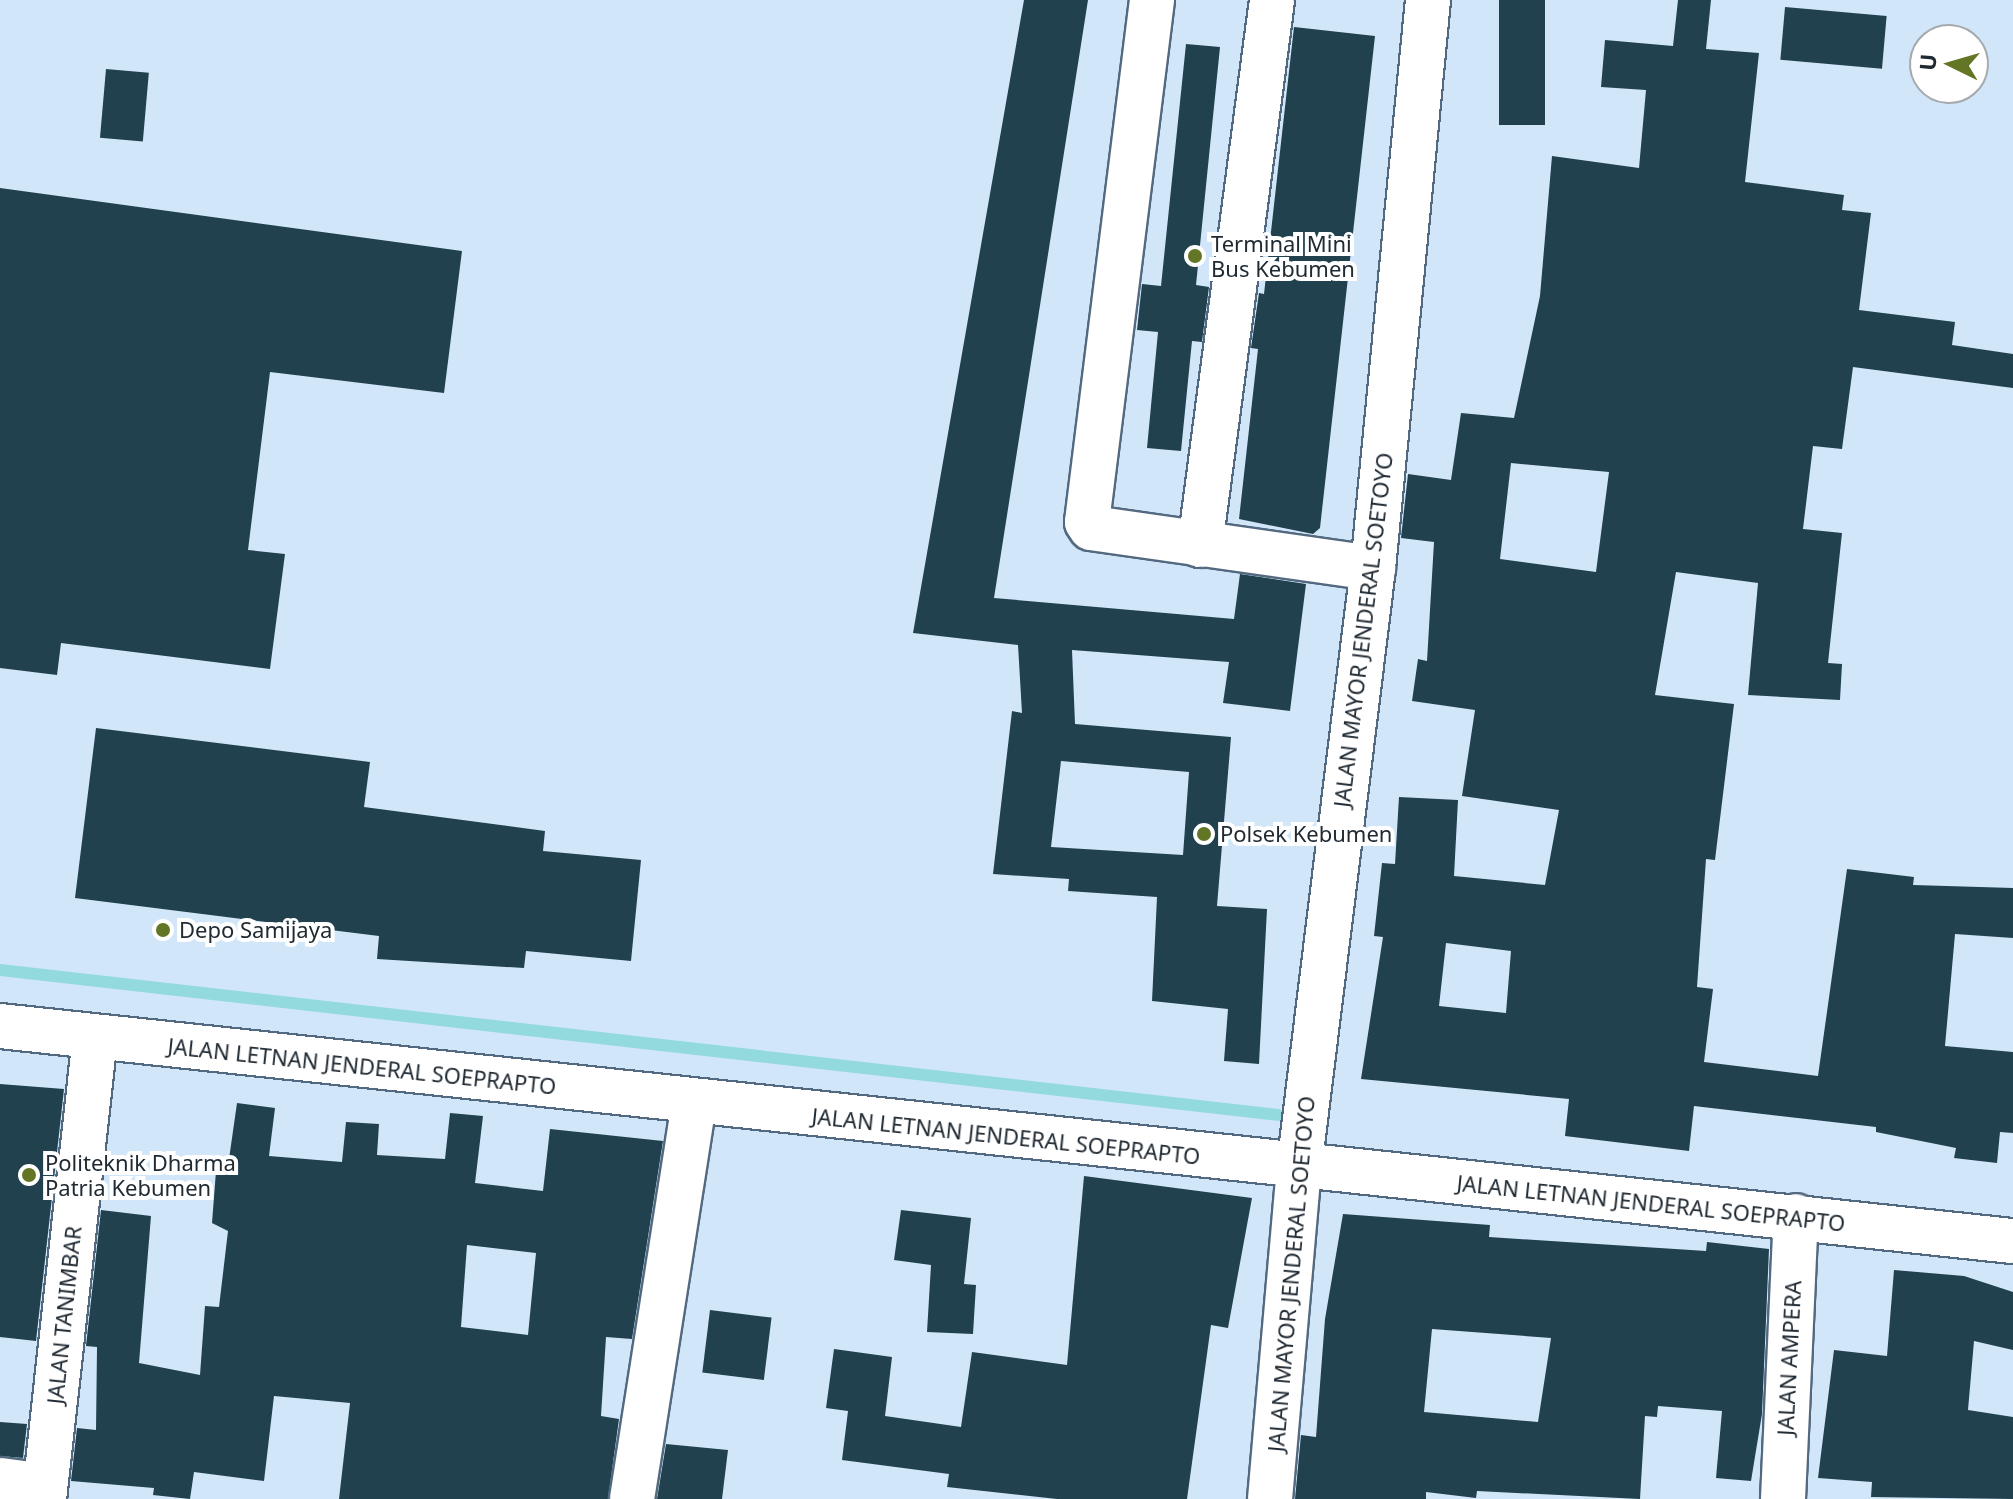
<!DOCTYPE html>
<html>
<head>
<meta charset="utf-8">
<style>
	body { margin:0 }
	#map { position:relative; width:2013px; height:1499px; overflow:hidden; background:#d2e6fa; font-family:"Noto Sans",sans-serif }
	div>[style] { position:absolute }
	[style*='--x'] { left:calc(var(--x)*1px); top:calc(var(--y)*1px); width:calc(var(--w)*1px); rotate:calc(var(--a)*1deg) }
	.stream>* { height:12px; margin:-6px; padding:0 6px; transform-origin:6px; border-radius:6px; background:#92dadc }
	.building>* { inset:0; background:#20414d; transform-origin:0 0 }
	.roads { filter:drop-shadow(2px 0 #53697f) drop-shadow(-2px 0 #53697f) drop-shadow(0 2px #53697f) drop-shadow(0 -2px #53697f) }
	.minor>* { height:44px; margin:-22px; padding:0 22px; transform-origin:22px; border-radius:22px; background:#fff }
	.major>* { height:44px; margin:-22px; padding:0 22px; transform-origin:22px; border-radius:22px; background:#fff }
	.dots>* { width:22px; height:22px; translate:-50% -50%; box-sizing:border-box; border:4px solid #fff; border-radius:50% }
	span { translate:-50% -50%; white-space:nowrap; text-align:center; line-height:1.15; -webkit-text-stroke:8px #fff; paint-order:stroke }
	.poi-label { font-size:22px; color:#202a33 }
	.left { translate:0 -50%; text-align:left }
	.street-label { font-size:22px; color:#202a33 }
	.north { position:absolute; left:1909px; top:24px; width:80px; height:80px; box-sizing:border-box; background:#fff; border:2px solid #a6aaad; border-radius:50%; rotate:275deg; font-size:22px; font-weight:700; line-height:32px; text-align:center; color:#202a33 }
	.north::after { content:''; display:block; margin:auto; width:28px; height:36px; background:#627625; clip-path:polygon(50% 0,100% 100%,50% 72%,0 100%) }
</style>
</head>
<body>
<div id="map">
	<div class="stream">
		<div style="--x:0;--y:970;--w:1286;--a:6.47"></div>
	</div>
	<div class="building">
		<div style="clip-path:polygon(evenodd,1024px 0,1088px 0,994px 598px,1234px 619px,1240px 574px,1306px 584px,1290px 711px,1223px 703px,1229px 662px,1072px 650px,1075px 724px,1231px 737px,1217px 906px,1267px 909px,1259px 1064px,1224px 1061px,1228px 1009px,1152px 1001px,1157px 897px,1068px 891px,1069px 879px,993px 874px,1012px 711px,1022px 713px,1018px 645px,913px 633px,1024px 0,1061px 761px,1189px 772px,1183px 855px,1051px 847px,1061px 761px)"></div>
		<div style="left:1499px;top:0;width:46px;height:125px"></div>
		<div style="clip-path:polygon(evenodd,1678px 0,1711px 0,1706px 49px,1759px 53px,1745px 182px,1844px 195px,1842px 210px,1871px 213px,1859px 310px,1955px 322px,1952px 345px,2013px 354px,2013px 388px,1853px 367px,1842px 449px,1813px 446px,1803px 529px,1842px 533px,1828px 663px,1842px 664px,1840px 700px,1748px 695px,1758px 583px,1676px 572px,1655px 695px,1734px 704px,1715px 860px,1706px 859px,1697px 987px,1713px 989px,1704px 1062px,1818px 1076px,1847px 869px,1914px 877px,1913px 885px,2013px 888px,2013px 938px,1955px 934px,1945px 1046px,2013px 1052px,2013px 1133px,2000px 1132px,1997px 1163px,1954px 1158px,1956px 1148px,1876px 1132px,1876px 1127px,1694px 1106px,1689px 1151px,1565px 1136px,1569px 1099px,1361px 1079px,1383px 937px,1374px 936px,1382px 863px,1395px 864px,1399px 797px,1458px 800px,1454px 876px,1545px 885px,1559px 810px,1462px 796px,1475px 710px,1412px 701px,1418px 659px,1427px 661px,1434px 542px,1401px 538px,1408px 474px,1451px 480px,1461px 413px,1514px 418px,1540px 296px,1552px 156px,1639px 168px,1646px 90px,1601px 87px,1605px 40px,1673px 46px,1678px 0,1511px 463px,1609px 472px,1596px 572px,1500px 559px,1511px 463px,1678px 0,1446px 943px,1511px 951px,1506px 1013px,1439px 1006px,1446px 943px)"></div>
		<div style="left:1785px;top:7px;width:102px;height:53px;rotate:5deg"></div>
		<div style="clip-path:polygon(1294px 27px,1375px 36px,1320px 528px,1313px 534px,1239px 519px,1258px 349px,1251px 348px,1259px 293px,1264px 294px)"></div>
		<div style="clip-path:polygon(1186px 44px,1220px 47px,1196px 285px,1209px 287px,1202px 342px,1192px 341px,1181px 451px,1147px 448px,1158px 332px,1137px 330px,1142px 284px,1161px 286px)"></div>
		<div style="left:106px;top:69px;width:43px;height:69px;rotate:5deg"></div>
		<div style="clip-path:polygon(0 188px,462px 251px,444px 393px,270px 372px,248px 550px,285px 554px,270px 669px,61px 643px,57px 675px,0 668px)"></div>
		<div style="clip-path:polygon(96px 728px,370px 762px,364px 807px,545px 831px,543px 851px,641px 860px,631px 961px,526px 951px,524px 968px,377px 959px,379px 936px,75px 898px)"></div>
		<div style="clip-path:polygon(0 1084px,64px 1089px,36px 1341px,0 1337px)"></div>
		<div style="clip-path:polygon(evenodd,237px 1103px,275px 1108px,269px 1156px,342px 1162px,346px 1122px,379px 1124px,377px 1155px,445px 1159px,450px 1113px,483px 1116px,475px 1183px,543px 1191px,550px 1129px,663px 1141px,632px 1339px,606px 1337px,601px 1416px,619px 1419px,608px 1499px,339px 1499px,350px 1403px,274px 1396px,264px 1481px,194px 1472px,190px 1499px,153px 1495px,154px 1488px,71px 1481px,77px 1428px,96px 1430px,97px 1347px,86px 1346px,101px 1210px,151px 1216px,139px 1363px,200px 1375px,205px 1306px,219px 1307px,228px 1231px,212px 1223px,217px 1158px,229px 1159px,237px 1103px,467px 1245px,536px 1253px,528px 1335px,461px 1327px,467px 1245px)"></div>
		<div style="clip-path:polygon(1084px 1176px,1252px 1198px,1228px 1328px,1211px 1325px,1187px 1499px,1057px 1499px,947px 1487px,949px 1474px,842px 1460px,848px 1411px,826px 1408px,834px 1349px,892px 1357px,885px 1416px,961px 1427px,972px 1352px,1067px 1365px)"></div>
		<div style="clip-path:polygon(901px 1210px,971px 1218px,964px 1284px,976px 1285px,973px 1334px,927px 1332px,931px 1265px,894px 1260px)"></div>
		<div style="clip-path:polygon(evenodd,1343px 1214px,1490px 1225px,1489px 1237px,1706px 1251px,1707px 1242px,1769px 1249px,1762px 1414px,1751px 1481px,1716px 1478px,1722px 1411px,1658px 1406px,1657px 1417px,1645px 1416px,1640px 1499px,1477px 1491px,1476px 1498px,1426px 1492px,1426px 1499px,1295px 1499px,1301px 1435px,1316px 1437px,1325px 1319px,1343px 1214px,1432px 1329px,1551px 1338px,1538px 1422px,1424px 1412px,1432px 1329px)"></div>
		<div style="clip-path:polygon(1894px 1270px,1964px 1276px,2013px 1292px,2013px 1350px,1974px 1341px,1968px 1410px,2013px 1417px,2013px 1499px,1871px 1497px,1872px 1482px,1818px 1478px,1834px 1350px,1887px 1356px)"></div>
		<div style="left:710px;top:1310px;width:62px;height:63px;rotate:7deg"></div>
		<div style="clip-path:polygon(0 1422px,27px 1424px,23px 1458px,0 1456px)"></div>
		<div style="clip-path:polygon(666px 1444px,728px 1450px,722px 1499px,657px 1499px)"></div>
	</div>
	<div class="roads">
		<div class="minor">
			<div style="--x:1152;--y:0;--w:526;--a:97.1"></div>
			<div style="--x:1087;--y:522;--w:7;--a:56"></div>
			<div style="--x:1091;--y:528;--w:285;--a:8.1"></div>
			<div style="--x:1200;--y:545;--w:550;--a:-82.47"></div>
			<div style="--x:0;--y:1026;--w:2024;--a:6.1"></div>
			<div style="--x:0;--y:1480;--w:45;--a:7.6"></div>
			<div style="--x:44;--y:1499;--w:465;--a:-83.7"></div>
			<div style="--x:632;--y:1499;--w:401;--a:-81.1"></div>
			<div style="--x:1783;--y:1499;--w:283;--a:-87.4"></div>
		</div>
		<div class="major">
			<div style="--x:1270;--y:1499;--w:332;--a:-85"></div>
			<div style="--x:1299;--y:1168;--w:605;--a:-82.97"></div>
			<div style="--x:1373;--y:568;--w:571;--a:-84.47"></div>
		</div>
	</div>
	<div class="dots">
		<div style="left:1195px;top:256px;background:#627625"></div>
		<div style="left:1204px;top:834px;background:#627625"></div>
		<div style="left:163px;top:930px;background:#627625"></div>
		<div style="left:29px;top:1175px;background:#627625"></div>
	</div>
	<div class="poi-label">
		<span class="left" style="left:1211px;top:256px">Terminal Mini<br>Bus Kebumen</span>
		<span class="left" style="left:1220px;top:834px">Polsek Kebumen</span>
		<span class="left" style="left:179px;top:930px">Depo Samijaya</span>
		<span class="left" style="left:45px;top:1175px">Politeknik Dharma<br>Patria Kebumen</span>
	</div>
	<div class="street-label">
		<span style="left:1363px;top:630px;rotate:-83deg">JALAN MAYOR JENDERAL SOETOYO</span>
		<span style="left:362px;top:1066px;rotate:6deg">JALAN LETNAN JENDERAL SOEPRAPTO</span>
		<span style="left:1006px;top:1136px;rotate:6deg">JALAN LETNAN JENDERAL SOEPRAPTO</span>
		<span style="left:1651px;top:1203px;rotate:6deg">JALAN LETNAN JENDERAL SOEPRAPTO</span>
		<span style="left:1291px;top:1274px;rotate:-85deg">JALAN MAYOR JENDERAL SOETOYO</span>
		<span style="left:64px;top:1315px;rotate:-84deg">JALAN TANIMBAR</span>
		<span style="left:1789px;top:1358px;rotate:-87deg">JALAN AMPERA</span>
	</div>
	<div class="north">U</div>
</div>
</body>
</html>
